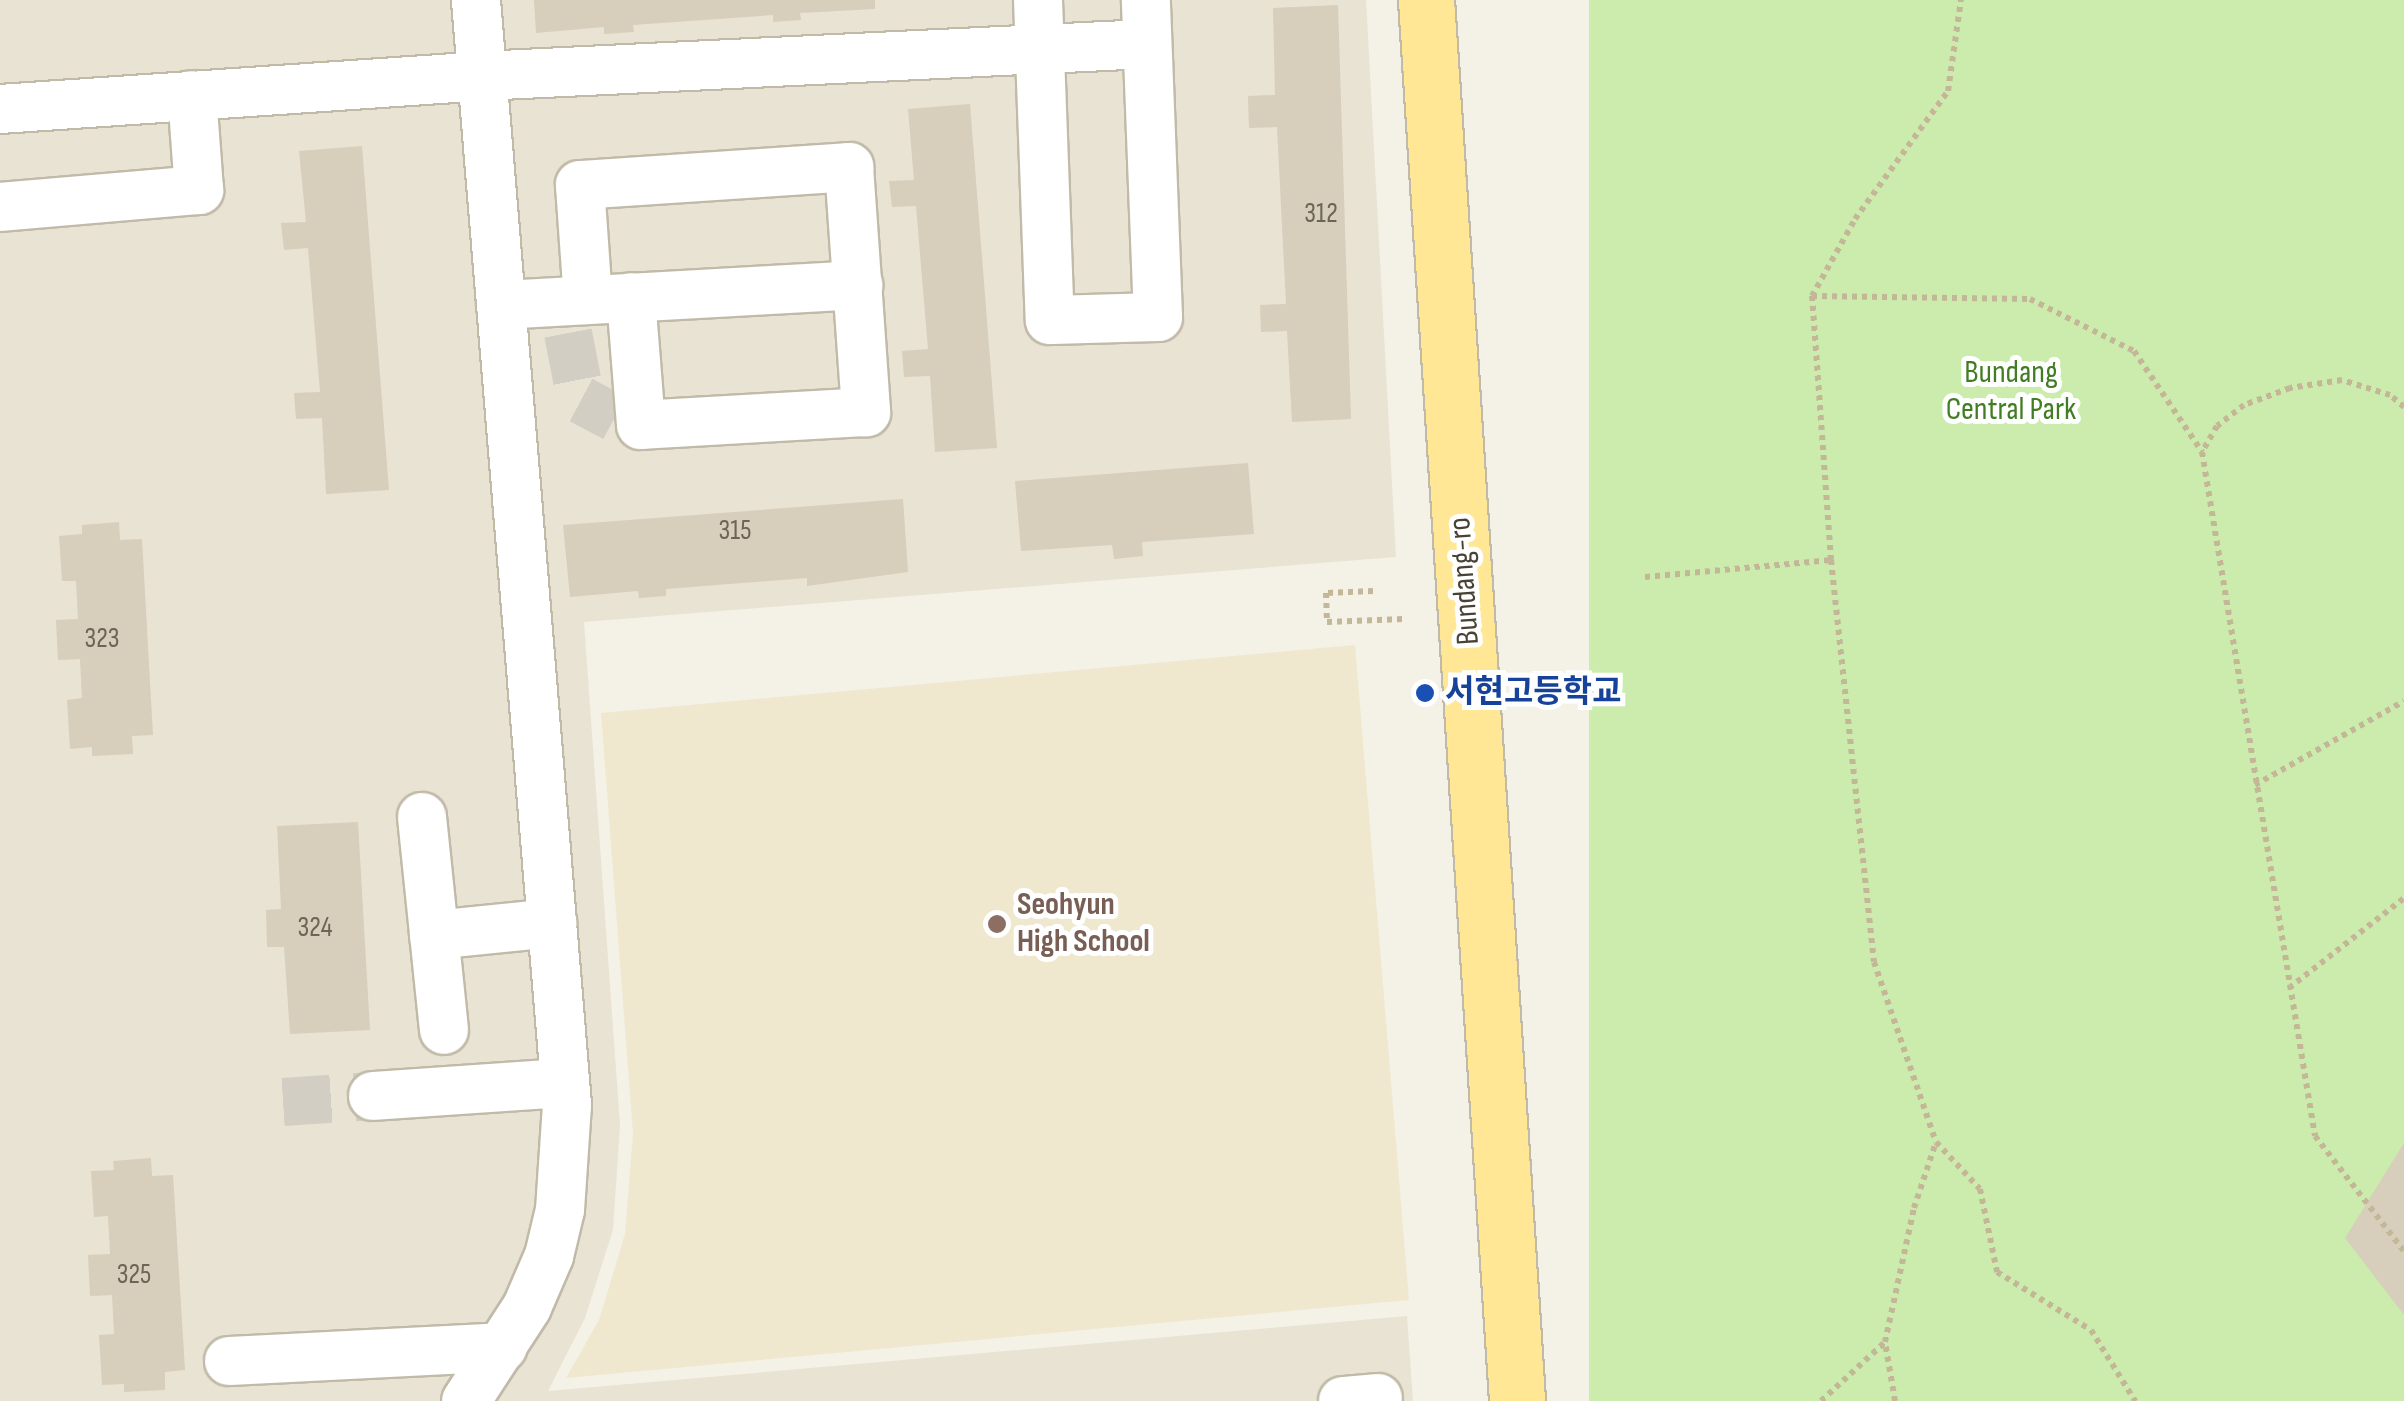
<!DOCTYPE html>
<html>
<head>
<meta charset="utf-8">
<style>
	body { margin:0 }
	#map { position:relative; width:2404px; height:1401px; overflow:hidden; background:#f4f1e6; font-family:"Sofia Sans Condensed","Noto Sans KR",sans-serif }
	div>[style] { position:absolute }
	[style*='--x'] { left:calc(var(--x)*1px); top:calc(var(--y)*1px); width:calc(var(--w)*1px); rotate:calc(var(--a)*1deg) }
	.residential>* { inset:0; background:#e9e3d4 }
	.education>* { inset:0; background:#efe8cf }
	.green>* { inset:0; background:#cbecac; transform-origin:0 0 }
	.building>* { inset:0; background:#d7cebb }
	.minor-tunnel>* { height:48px; margin-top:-24px; transform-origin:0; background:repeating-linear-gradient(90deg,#d2cec3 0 48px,transparent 0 72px) }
	.path>* { height:6px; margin-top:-3px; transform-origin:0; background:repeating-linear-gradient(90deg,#c4b798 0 5px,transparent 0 10px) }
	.roads { filter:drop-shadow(2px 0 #c1baa8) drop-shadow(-2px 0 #c1baa8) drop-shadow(0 2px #c1baa8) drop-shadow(0 -2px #c1baa8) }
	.minor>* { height:48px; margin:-24px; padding:0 24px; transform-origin:24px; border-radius:24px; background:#fff }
	.major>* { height:55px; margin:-27.5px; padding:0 27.5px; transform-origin:27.5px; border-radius:27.5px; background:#ffe795 }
	.dots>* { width:28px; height:28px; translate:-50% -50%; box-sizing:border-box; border:5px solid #fff; border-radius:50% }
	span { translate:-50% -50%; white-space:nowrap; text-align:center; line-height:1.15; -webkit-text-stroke:10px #fff; paint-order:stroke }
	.number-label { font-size:28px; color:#6c6556 }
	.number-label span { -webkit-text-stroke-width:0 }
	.park-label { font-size:32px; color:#417e23 }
	.street-label { font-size:32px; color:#484235 }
	.transit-label { font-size:32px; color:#164399; font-weight:700 }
	.left { translate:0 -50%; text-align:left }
	.education-label { font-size:32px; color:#785e54; font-weight:700 }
</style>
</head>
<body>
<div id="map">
	<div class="residential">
		<div style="clip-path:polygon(0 0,1366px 0,1396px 557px,584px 622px,620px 1125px,613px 1230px,585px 1318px,548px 1391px,1407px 1316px,1413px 1401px,0 1401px)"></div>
	</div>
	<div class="education">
		<div style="clip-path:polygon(1355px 645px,1409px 1300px,566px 1378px,599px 1320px,625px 1234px,633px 1134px,601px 713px)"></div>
	</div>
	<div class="green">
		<div style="left:1589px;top:0;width:815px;height:1405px"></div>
	</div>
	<div class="building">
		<div style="clip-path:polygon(534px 0,875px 0,875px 9px,800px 13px,801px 20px,773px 22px,773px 15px,633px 25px,634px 32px,604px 34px,604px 27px,536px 33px)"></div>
		<div style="clip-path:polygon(1338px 5px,1351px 419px,1292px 422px,1287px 331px,1261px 332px,1260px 305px,1286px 304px,1277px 127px,1249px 128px,1248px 96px,1275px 95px,1273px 8px)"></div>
		<div style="clip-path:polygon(970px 104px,997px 448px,935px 452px,930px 376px,904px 377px,902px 351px,928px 349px,916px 206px,892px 207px,889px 181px,914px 180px,908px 109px)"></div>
		<div style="clip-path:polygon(362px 146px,389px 490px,326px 494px,322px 418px,296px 419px,294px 393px,320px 392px,308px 248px,284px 250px,281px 223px,306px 222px,299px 151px)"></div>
		<div style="clip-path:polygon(1248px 463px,1254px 534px,1142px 542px,1143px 556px,1114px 559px,1112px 545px,1021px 551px,1015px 481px)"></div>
		<div style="clip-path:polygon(903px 499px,908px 572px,807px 586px,807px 578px,666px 589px,666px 596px,639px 598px,638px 591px,570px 597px,563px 525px)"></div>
		<div style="clip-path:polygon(119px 522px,120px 540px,142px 539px,153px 735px,132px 736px,133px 754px,92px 756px,92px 747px,70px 749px,67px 700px,82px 698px,80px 659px,58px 660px,56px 620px,78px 619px,76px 581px,62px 581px,59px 536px,82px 534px,82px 525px)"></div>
		<div style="clip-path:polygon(358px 822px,370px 1030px,290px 1034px,284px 947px,267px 947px,266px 910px,281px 909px,277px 826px)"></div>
		<div style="clip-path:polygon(2404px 1143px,2404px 1315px,2345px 1238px)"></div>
		<div style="clip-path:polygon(151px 1158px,152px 1176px,173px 1175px,185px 1370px,165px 1372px,165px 1390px,124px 1392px,124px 1384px,102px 1385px,99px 1335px,114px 1334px,112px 1295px,90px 1296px,88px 1255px,110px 1254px,108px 1216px,94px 1217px,91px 1171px,114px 1170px,113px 1161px)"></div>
	</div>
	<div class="minor-tunnel">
		<div style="--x:568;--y:333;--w:68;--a:79"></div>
		<div style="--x:581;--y:400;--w:38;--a:28"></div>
		<div style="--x:283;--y:1102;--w:90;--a:-3.8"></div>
	</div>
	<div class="path">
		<div style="--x:1812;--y:296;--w:88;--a:-60.8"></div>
		<div style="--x:1855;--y:219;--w:158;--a:-54"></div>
		<div style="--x:1948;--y:91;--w:92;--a:-81.9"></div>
		<div style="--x:2404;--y:407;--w:18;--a:-139"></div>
		<div style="--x:2390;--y:395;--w:50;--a:-162.6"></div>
		<div style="--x:2342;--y:380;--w:53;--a:171.3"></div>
		<div style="--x:2290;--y:388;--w:49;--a:159.7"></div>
		<div style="--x:2244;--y:405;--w:34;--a:142"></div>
		<div style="--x:2217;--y:426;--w:30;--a:120"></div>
		<div style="--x:2202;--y:452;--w:693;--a:80.62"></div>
		<div style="--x:2315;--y:1136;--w:145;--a:52.3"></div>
		<div style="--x:1831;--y:560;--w:404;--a:83.9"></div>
		<div style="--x:1874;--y:962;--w:190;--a:71"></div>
		<div style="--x:1936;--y:1142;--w:64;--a:46.9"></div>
		<div style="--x:1980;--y:1189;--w:85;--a:78.4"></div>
		<div style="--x:1997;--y:1272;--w:110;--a:31.7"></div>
		<div style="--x:2091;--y:1330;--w:84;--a:58.2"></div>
		<div style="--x:1645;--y:577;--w:187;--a:-5.2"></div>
		<div style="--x:1831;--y:560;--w:265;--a:-94.1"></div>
		<div style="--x:1812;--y:296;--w:218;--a:0.8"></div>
		<div style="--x:2030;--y:299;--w:116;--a:26.6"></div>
		<div style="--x:2134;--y:351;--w:122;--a:56"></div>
		<div style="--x:1373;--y:591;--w:47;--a:177.6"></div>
		<div style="--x:1326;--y:593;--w:29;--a:88"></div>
		<div style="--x:1327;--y:622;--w:76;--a:-2.3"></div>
		<div style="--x:2255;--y:785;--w:171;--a:-29.4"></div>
		<div style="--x:2289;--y:988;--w:146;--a:-38"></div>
		<div style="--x:1821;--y:1401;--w:86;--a:-42.6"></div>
		<div style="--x:1895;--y:1401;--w:60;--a:-99.6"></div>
		<div style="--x:1885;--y:1342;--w:137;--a:-77.8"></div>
		<div style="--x:1914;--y:1208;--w:70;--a:-71.6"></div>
	</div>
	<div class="roads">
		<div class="minor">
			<div style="--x:1038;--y:0;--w:320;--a:87.9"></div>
			<div style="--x:1050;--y:320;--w:108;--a:-1.6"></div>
			<div style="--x:1158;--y:317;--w:317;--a:-92.2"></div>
			<div style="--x:0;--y:109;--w:482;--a:-3.9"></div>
			<div style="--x:481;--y:76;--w:667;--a:-2.75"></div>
			<div style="--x:0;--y:207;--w:200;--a:-4.9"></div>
			<div style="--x:199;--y:190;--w:95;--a:-94.2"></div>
			<div style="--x:588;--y:300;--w:115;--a:-94"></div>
			<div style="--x:580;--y:185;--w:270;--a:-3.8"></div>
			<div style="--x:849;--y:167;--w:246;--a:86"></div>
			<div style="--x:866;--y:412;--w:225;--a:176.7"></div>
			<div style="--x:641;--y:425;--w:128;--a:-94.5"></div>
			<div style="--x:501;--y:305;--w:358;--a:-3.2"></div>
			<div style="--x:422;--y:817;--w:214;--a:84.1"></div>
			<div style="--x:434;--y:935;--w:119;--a:-5.8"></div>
			<div style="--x:373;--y:1096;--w:192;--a:-3.9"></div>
			<div style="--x:229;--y:1361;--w:274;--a:-2.9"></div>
			<div style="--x:466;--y:1401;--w:112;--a:-57"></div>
			<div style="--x:527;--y:1307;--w:56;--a:-66.7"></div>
			<div style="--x:549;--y:1256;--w:47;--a:-76.6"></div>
			<div style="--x:560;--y:1210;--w:105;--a:-86.2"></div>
			<div style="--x:567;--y:1105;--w:1109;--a:-94.71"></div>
			<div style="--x:1343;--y:1401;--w:35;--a:-5"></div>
		</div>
		<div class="major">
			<div style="--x:1426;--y:0;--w:1404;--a:86.28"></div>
		</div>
	</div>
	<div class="dots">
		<div style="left:1425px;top:693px;background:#1a4fb4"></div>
		<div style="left:997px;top:924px;background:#8d6e63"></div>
	</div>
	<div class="number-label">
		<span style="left:1321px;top:214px">312</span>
		<span style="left:735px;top:531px">315</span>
		<span style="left:102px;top:639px">323</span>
		<span style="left:315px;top:928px">324</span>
		<span style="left:134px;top:1275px">325</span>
	</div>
	<div class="park-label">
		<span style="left:2011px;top:392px">Bundang<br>Central Park</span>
	</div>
	<div class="street-label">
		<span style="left:1465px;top:581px;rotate:-94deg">Bundang-ro</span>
	</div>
	<div class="transit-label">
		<span class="left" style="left:1445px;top:693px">서현고등학교</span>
	</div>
	<div class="education-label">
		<span class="left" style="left:1017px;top:924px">Seohyun<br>High School</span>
	</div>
</div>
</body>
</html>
